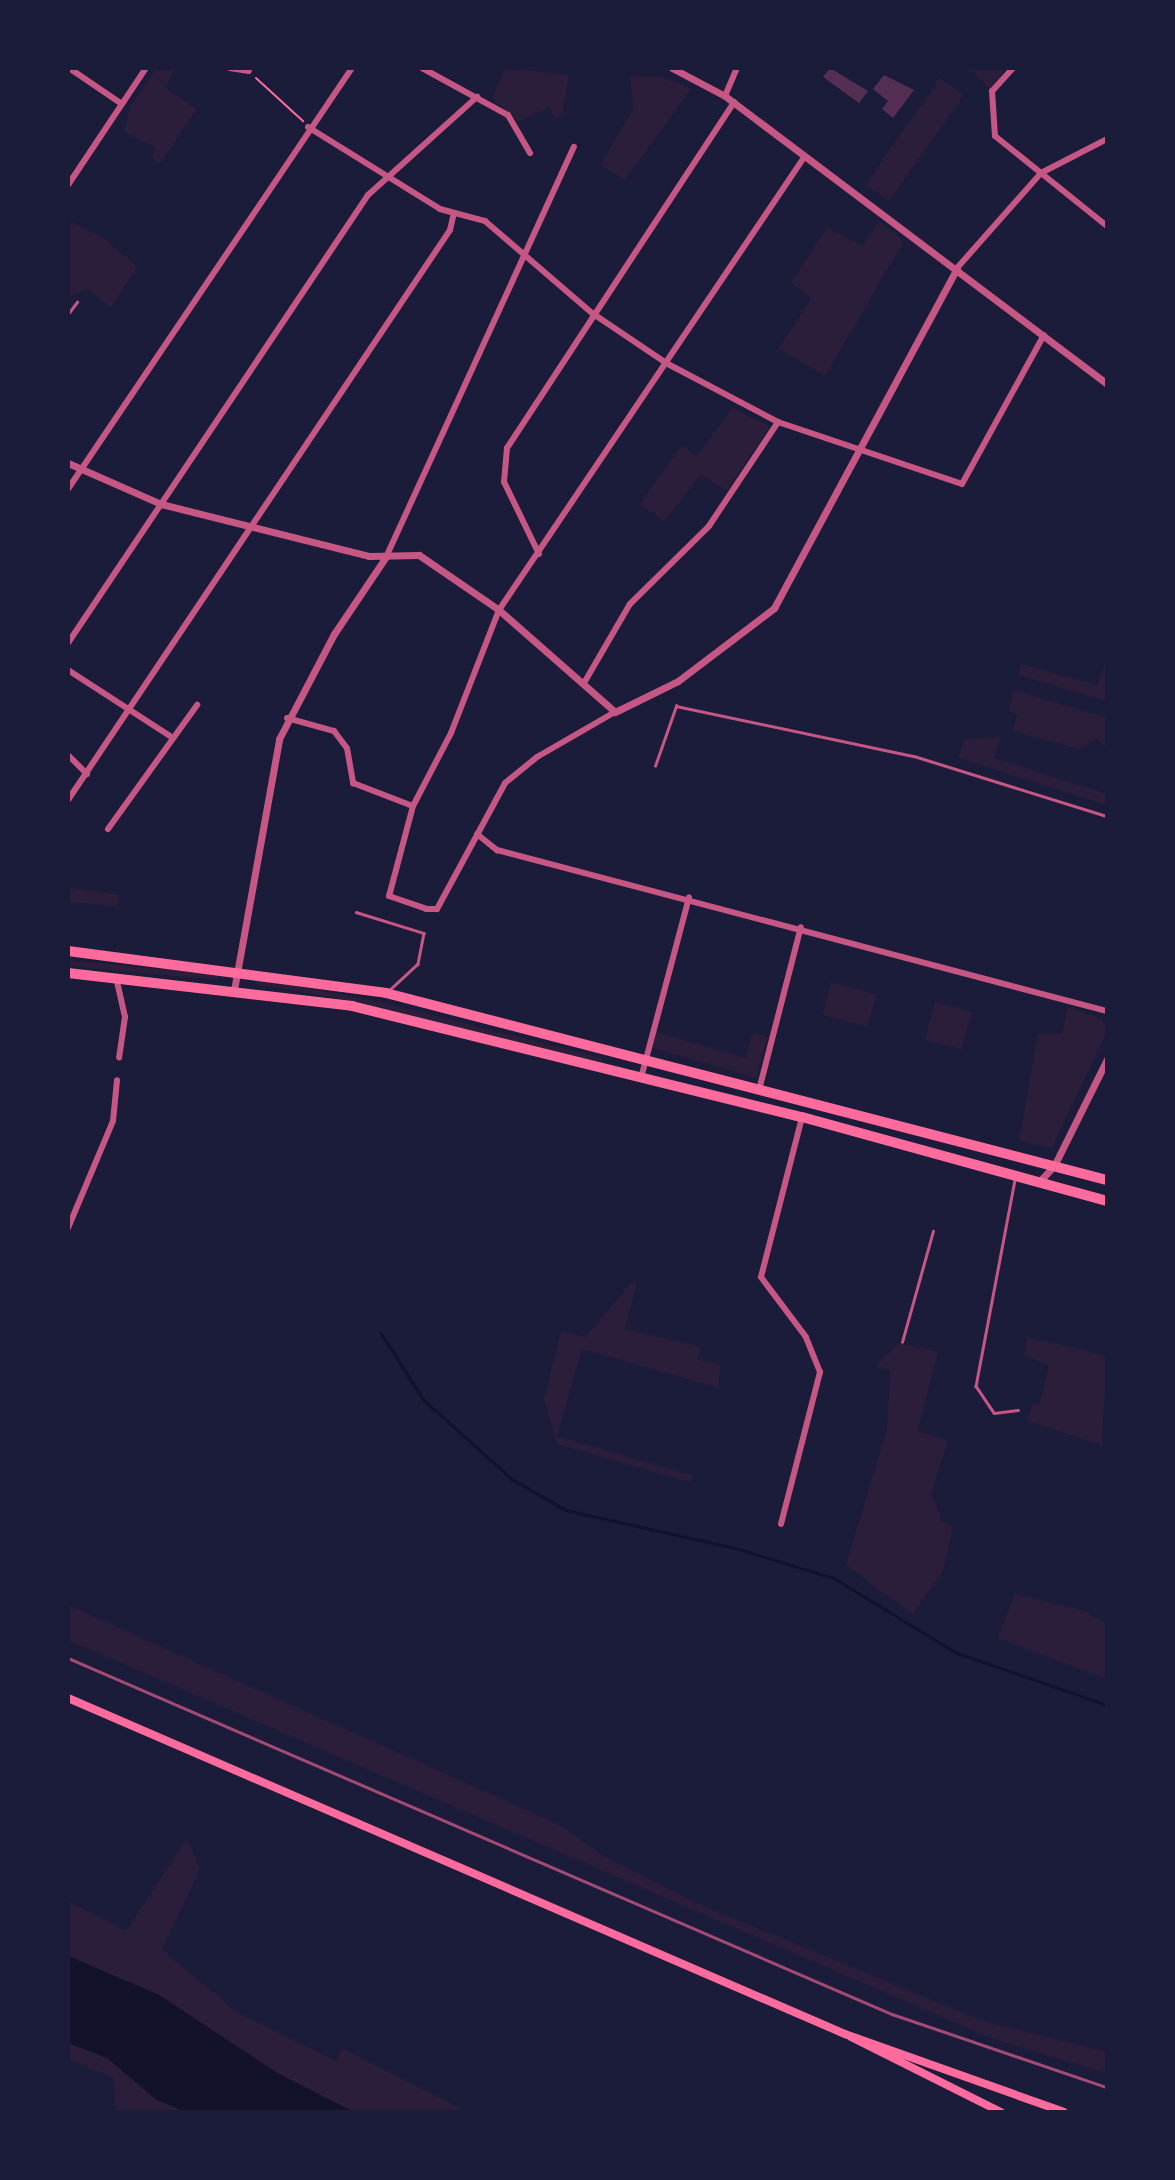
<!DOCTYPE html>
<html>
<head>
<meta charset="utf-8">
<style>
	body { margin:0 }
	#map { position:relative; width:1175px; height:2180px; overflow:hidden; background:#1b1b3a; font-family:"PT Sans",sans-serif }
	div>[style] { position:absolute }
	[style*='--x'] { left:calc(var(--x)*1px); top:calc(var(--y)*1px); width:calc(var(--w)*1px); rotate:calc(var(--a)*1deg) }
	.green>* { inset:0; background:#2a1e3b; transform-origin:0 0 }
	.water>* { inset:0; background:#12122b }
	.stream>* { height:2.5px; margin:-1.25px; padding:0 1.25px; transform-origin:1.25px; border-radius:1.25px; background:#12122b }
	.building>* { inset:0; background:#542f53 }
	.path>* { height:2px; margin:-1px; padding:0 1px; transform-origin:1px; border-radius:1px; background:#ff6b9d }
	.service>* { height:2.5px; margin:-1.25px; padding:0 1.25px; transform-origin:1.25px; border-radius:1.25px; background:#c65784 }
	.minor>* { height:6px; margin:-3px; padding:0 3px; transform-origin:3px; border-radius:3px; background:#c65784 }
	.tertiary>* { height:7px; margin:-3.5px; padding:0 3.5px; transform-origin:3.5px; border-radius:3.5px; background:#c65784 }
	.secondary>* { height:8px; margin:-4px; padding:0 4px; transform-origin:4px; border-radius:4px; background:#ff6b9d }
	.primary>* { height:10px; margin:-5px; padding:0 5px; transform-origin:5px; border-radius:5px; background:#ff6b9d }
	.rail>* { height:2.5px; margin:-1.25px; padding:0 1.25px; transform-origin:1.25px; border-radius:1.25px; background:#a44b75 }
	span { translate:-50% -50%; white-space:nowrap; text-align:center; line-height:1.15; -webkit-text-stroke:5px #1b1b3a; paint-order:stroke }
	.frame { position:absolute; inset:0; border:70px solid #1b1b3a; pointer-events:none }
</style>
</head>
<body>
<div id="map">
	<div class="green">
		<div style="clip-path:polygon(156px 68px,176px 68px,165px 88px,197px 109px,160px 164px,152px 158px,155px 148px,124px 132px,129px 109px)"></div>
		<div style="clip-path:polygon(506px 68px,569px 75px,562px 116px,555px 119px,549px 107px,519px 121px,492px 98px)"></div>
		<div style="clip-path:polygon(968px 68px,1003px 68px,1003px 72px,992px 91px)"></div>
		<div style="clip-path:polygon(630px 76px,662px 77px,691px 89px,625px 180px,600px 165px,633px 109px)"></div>
		<div style="left:940px;top:78px;width:29px;height:130px;rotate:35deg"></div>
		<div style="clip-path:polygon(68px 220px,106px 240px,137px 267px,111px 308px,88px 289px,68px 297px)"></div>
		<div style="clip-path:polygon(879px 221px,904px 241px,825px 376px,779px 349px,811px 298px,791px 283px,827px 228px,863px 246px)"></div>
		<div style="clip-path:polygon(732px 408px,770px 426px,727px 491px,701px 475px,664px 521px,640px 504px,681px 446px,697px 456px)"></div>
		<div style="clip-path:polygon(1105px 663px,1107px 701px,1018px 675px,1021px 664px,1097px 685px)"></div>
		<div style="clip-path:polygon(1014px 690px,1107px 718px,1107px 749px,1098px 739px,1078px 749px,1013px 731px,1017px 714px,1008px 711px)"></div>
		<div style="clip-path:polygon(1001px 737px,994px 758px,1107px 794px,1107px 805px,958px 758px,964px 740px)"></div>
		<div style="clip-path:polygon(68px 887px,120px 895px,118px 906px,68px 902px)"></div>
		<div style="clip-path:polygon(68px 960px,218px 975px,218px 980px,68px 966px)"></div>
		<div style="clip-path:polygon(256px 978px,385px 1003px,602px 1058px,600px 1065px,363px 1003px,256px 984px)"></div>
		<div style="left:831px;top:982px;width:47px;height:34px;rotate:15deg"></div>
		<div style="left:935px;top:1002px;width:38px;height:39px;rotate:15deg"></div>
		<div style="clip-path:polygon(1068px 1007px,1102px 1019px,1107px 1031px,1052px 1148px,1019px 1141px,1038px 1034px,1062px 1034px)"></div>
		<div style="clip-path:polygon(656px 1032px,745px 1058px,753px 1032px,768px 1037px,756px 1078px,653px 1048px)"></div>
		<div style="clip-path:polygon(633px 1281px,637px 1283px,625px 1329px,701px 1347px,697px 1360px,720px 1364px,719px 1388px,582px 1349px,557px 1436px,694px 1476px,689px 1482px,557px 1444px,544px 1399px,561px 1331px,585px 1337px)"></div>
		<div style="clip-path:polygon(1027px 1337px,1107px 1356px,1102px 1445px,1027px 1421px,1033px 1403px,1039px 1405px,1049px 1365px,1024px 1356px)"></div>
		<div style="clip-path:polygon(899px 1343px,938px 1352px,918px 1431px,948px 1441px,931px 1494px,943px 1522px,953px 1527px,943px 1571px,913px 1614px,846px 1565px,887px 1429px,890px 1370px,875px 1366px)"></div>
		<div style="clip-path:polygon(1015px 1594px,1085px 1611px,1107px 1624px,1107px 1679px,997px 1638px)"></div>
		<div style="clip-path:polygon(68px 1605px,564px 1827px,603px 1856px,694px 1902px,980px 2020px,1107px 2052px,1107px 2073px,993px 2039px,68px 1640px)"></div>
		<div style="clip-path:polygon(187px 1838px,200px 1869px,162px 1950px,237px 2012px,336px 2061px,342px 2048px,468px 2112px,354px 2112px,277px 2073px,159px 1995px,68px 1956px,68px 1901px,126px 1931px)"></div>
		<div style="clip-path:polygon(68px 2043px,107px 2058px,157px 2100px,186px 2112px,116px 2112px,113px 2078px,68px 2059px)"></div>
	</div>
	<div class="water">
		<div style="clip-path:polygon(68px 1956px,159px 1995px,277px 2073px,354px 2112px,186px 2112px,157px 2100px,107px 2058px,68px 2043px)"></div>
	</div>
	<div class="stream">
		<div style="--x:381;--y:1333;--w:80;--a:57.3"></div>
		<div style="--x:424;--y:1400;--w:118;--a:41.9"></div>
		<div style="--x:512;--y:1479;--w:62;--a:29.9"></div>
		<div style="--x:566;--y:1510;--w:177;--a:12.7"></div>
		<div style="--x:739;--y:1549;--w:99;--a:17"></div>
		<div style="--x:834;--y:1578;--w:142;--a:31.4"></div>
		<div style="--x:955;--y:1652;--w:161;--a:19.2"></div>
	</div>
	<div class="building">
		<div style="clip-path:polygon(830px 68px,868px 91px,859px 103px,823px 77px)"></div>
		<div style="clip-path:polygon(884px 75px,914px 90px,893px 118px,882px 109px,888px 101px,873px 89px)"></div>
	</div>
	<div class="path">
		<div style="--x:256;--y:78;--w:64;--a:42.5"></div>
	</div>
	<div class="service">
		<div style="--x:68;--y:314;--w:15;--a:-53"></div>
		<div style="--x:655;--y:766;--w:64;--a:-70.7"></div>
		<div style="--x:676;--y:706;--w:243;--a:11.9"></div>
		<div style="--x:914;--y:756;--w:202;--a:17.3"></div>
		<div style="--x:356;--y:912;--w:71;--a:17.2"></div>
		<div style="--x:424;--y:933;--w:32;--a:101"></div>
		<div style="--x:418;--y:964;--w:40;--a:137"></div>
		<div style="--x:1015;--y:1180;--w:210;--a:100.7"></div>
		<div style="--x:976;--y:1386;--w:32;--a:56"></div>
		<div style="--x:994;--y:1413;--w:24;--a:-7"></div>
		<div style="--x:902;--y:1342;--w:115;--a:-74.4"></div>
	</div>
	<div class="minor">
		<div style="--x:69;--y:68;--w:64;--a:34.2"></div>
		<div style="--x:230;--y:68;--w:19;--a:9"></div>
		<div style="--x:422;--y:68;--w:98;--a:28.7"></div>
		<div style="--x:508;--y:115;--w:44;--a:59.9"></div>
		<div style="--x:1013;--y:68;--w:31;--a:132"></div>
		<div style="--x:992;--y:91;--w:45;--a:86.2"></div>
		<div style="--x:995;--y:136;--w:144;--a:38.8"></div>
		<div style="--x:725;--y:96;--w:30;--a:-67"></div>
		<div style="--x:308;--y:127;--w:155;--a:31.8"></div>
		<div style="--x:440;--y:209;--w:47;--a:14.9"></div>
		<div style="--x:485;--y:221;--w:141;--a:40.7"></div>
		<div style="--x:592;--y:313;--w:89;--a:34"></div>
		<div style="--x:666;--y:363;--w:127;--a:27.8"></div>
		<div style="--x:778;--y:422;--w:194;--a:18.6"></div>
		<div style="--x:962;--y:484;--w:170;--a:-61.2"></div>
		<div style="--x:68;--y:185;--w:141;--a:-56.3"></div>
		<div style="--x:957;--y:268;--w:127;--a:-48.5"></div>
		<div style="--x:1041;--y:173;--w:74;--a:-27.3"></div>
		<div style="--x:68;--y:489;--w:508;--a:-56"></div>
		<div style="--x:539;--y:554;--w:80;--a:-115.9"></div>
		<div style="--x:504;--y:482;--w:34;--a:-85"></div>
		<div style="--x:507;--y:448;--w:414;--a:-56.7"></div>
		<div style="--x:387;--y:555;--w:449;--a:-65.4"></div>
		<div style="--x:68;--y:643;--w:539;--a:-56.19"></div>
		<div style="--x:368;--y:195;--w:147;--a:-42"></div>
		<div style="--x:68;--y:670;--w:121;--a:32.9"></div>
		<div style="--x:584;--y:683;--w:91;--a:-59.8"></div>
		<div style="--x:630;--y:604;--w:111;--a:-44.6"></div>
		<div style="--x:709;--y:526;--w:125;--a:-56.4"></div>
		<div style="--x:287;--y:718;--w:49;--a:15.5"></div>
		<div style="--x:334;--y:731;--w:21;--a:53"></div>
		<div style="--x:347;--y:748;--w:36;--a:80"></div>
		<div style="--x:353;--y:783;--w:64;--a:21"></div>
		<div style="--x:413;--y:806;--w:93;--a:104.9"></div>
		<div style="--x:389;--y:896;--w:39;--a:19"></div>
		<div style="--x:426;--y:909;--w:11;--a:0"></div>
		<div style="--x:437;--y:909;--w:143;--a:-61.6"></div>
		<div style="--x:505;--y:783;--w:41;--a:-39.1"></div>
		<div style="--x:537;--y:757;--w:90;--a:-30"></div>
		<div style="--x:68;--y:755;--w:27;--a:45"></div>
		<div style="--x:68;--y:800;--w:686;--a:-56.17"></div>
		<div style="--x:450;--y:230;--w:17;--a:-77"></div>
		<div style="--x:413;--y:806;--w:82;--a:-62.5"></div>
		<div style="--x:451;--y:733;--w:132;--a:-68.7"></div>
		<div style="--x:499;--y:610;--w:547;--a:-56.02"></div>
		<div style="--x:108;--y:829;--w:153;--a:-54.3"></div>
		<div style="--x:477;--y:834;--w:26;--a:39"></div>
		<div style="--x:497;--y:850;--w:631;--a:14.79"></div>
		<div style="--x:116;--y:977;--w:41;--a:77.3"></div>
		<div style="--x:125;--y:1017;--w:41;--a:98.3"></div>
		<div style="--x:641;--y:1078;--w:187;--a:-75.1"></div>
		<div style="--x:759;--y:1090;--w:168;--a:-75.6"></div>
		<div style="--x:68;--y:1228;--w:116;--a:-67.2"></div>
		<div style="--x:113;--y:1121;--w:41;--a:-84.4"></div>
		<div style="--x:781;--y:1524;--w:157;--a:-75.6"></div>
		<div style="--x:820;--y:1372;--w:38;--a:-112"></div>
		<div style="--x:806;--y:1337;--w:75;--a:-126.9"></div>
		<div style="--x:761;--y:1277;--w:165;--a:-75.6"></div>
	</div>
	<div class="tertiary">
		<div style="--x:672;--y:68;--w:60;--a:27.8"></div>
		<div style="--x:725;--y:96;--w:478;--a:37"></div>
		<div style="--x:68;--y:463;--w:102;--a:23.8"></div>
		<div style="--x:161;--y:504;--w:214;--a:14"></div>
		<div style="--x:369;--y:556;--w:50;--a:-1.1"></div>
		<div style="--x:419;--y:555;--w:97;--a:34.5"></div>
		<div style="--x:499;--y:610;--w:154;--a:41.3"></div>
		<div style="--x:615;--y:712;--w:70;--a:-26.2"></div>
		<div style="--x:678;--y:681;--w:121;--a:-37.2"></div>
		<div style="--x:774;--y:608;--w:386;--a:-61.7"></div>
		<div style="--x:234;--y:990;--w:255;--a:-79.8"></div>
		<div style="--x:279;--y:739;--w:119;--a:-62.4"></div>
		<div style="--x:334;--y:634;--w:95;--a:-56.1"></div>
		<div style="--x:1038;--y:1183;--w:23;--a:-47"></div>
		<div style="--x:1054;--y:1166;--w:119;--a:-63.6"></div>
	</div>
	<div class="secondary">
		<div style="--x:68;--y:1698;--w:847;--a:23.39"></div>
		<div style="--x:845;--y:2034;--w:232;--a:19.6"></div>
		<div style="--x:851;--y:2037;--w:168;--a:26.6"></div>
	</div>
	<div class="primary">
		<div style="--x:68;--y:951;--w:321;--a:7.5"></div>
		<div style="--x:386;--y:993;--w:745;--a:14.54"></div>
		<div style="--x:68;--y:973;--w:286;--a:6.6"></div>
		<div style="--x:352;--y:1006;--w:463;--a:13.9"></div>
		<div style="--x:802;--y:1117;--w:316;--a:15.4"></div>
	</div>
	<div class="rail">
		<div style="--x:68;--y:1658;--w:898;--a:23.37"></div>
		<div style="--x:892;--y:2014;--w:227;--a:18.8"></div>
	</div>
	<div class="frame"></div>
</div>
</body>
</html>
